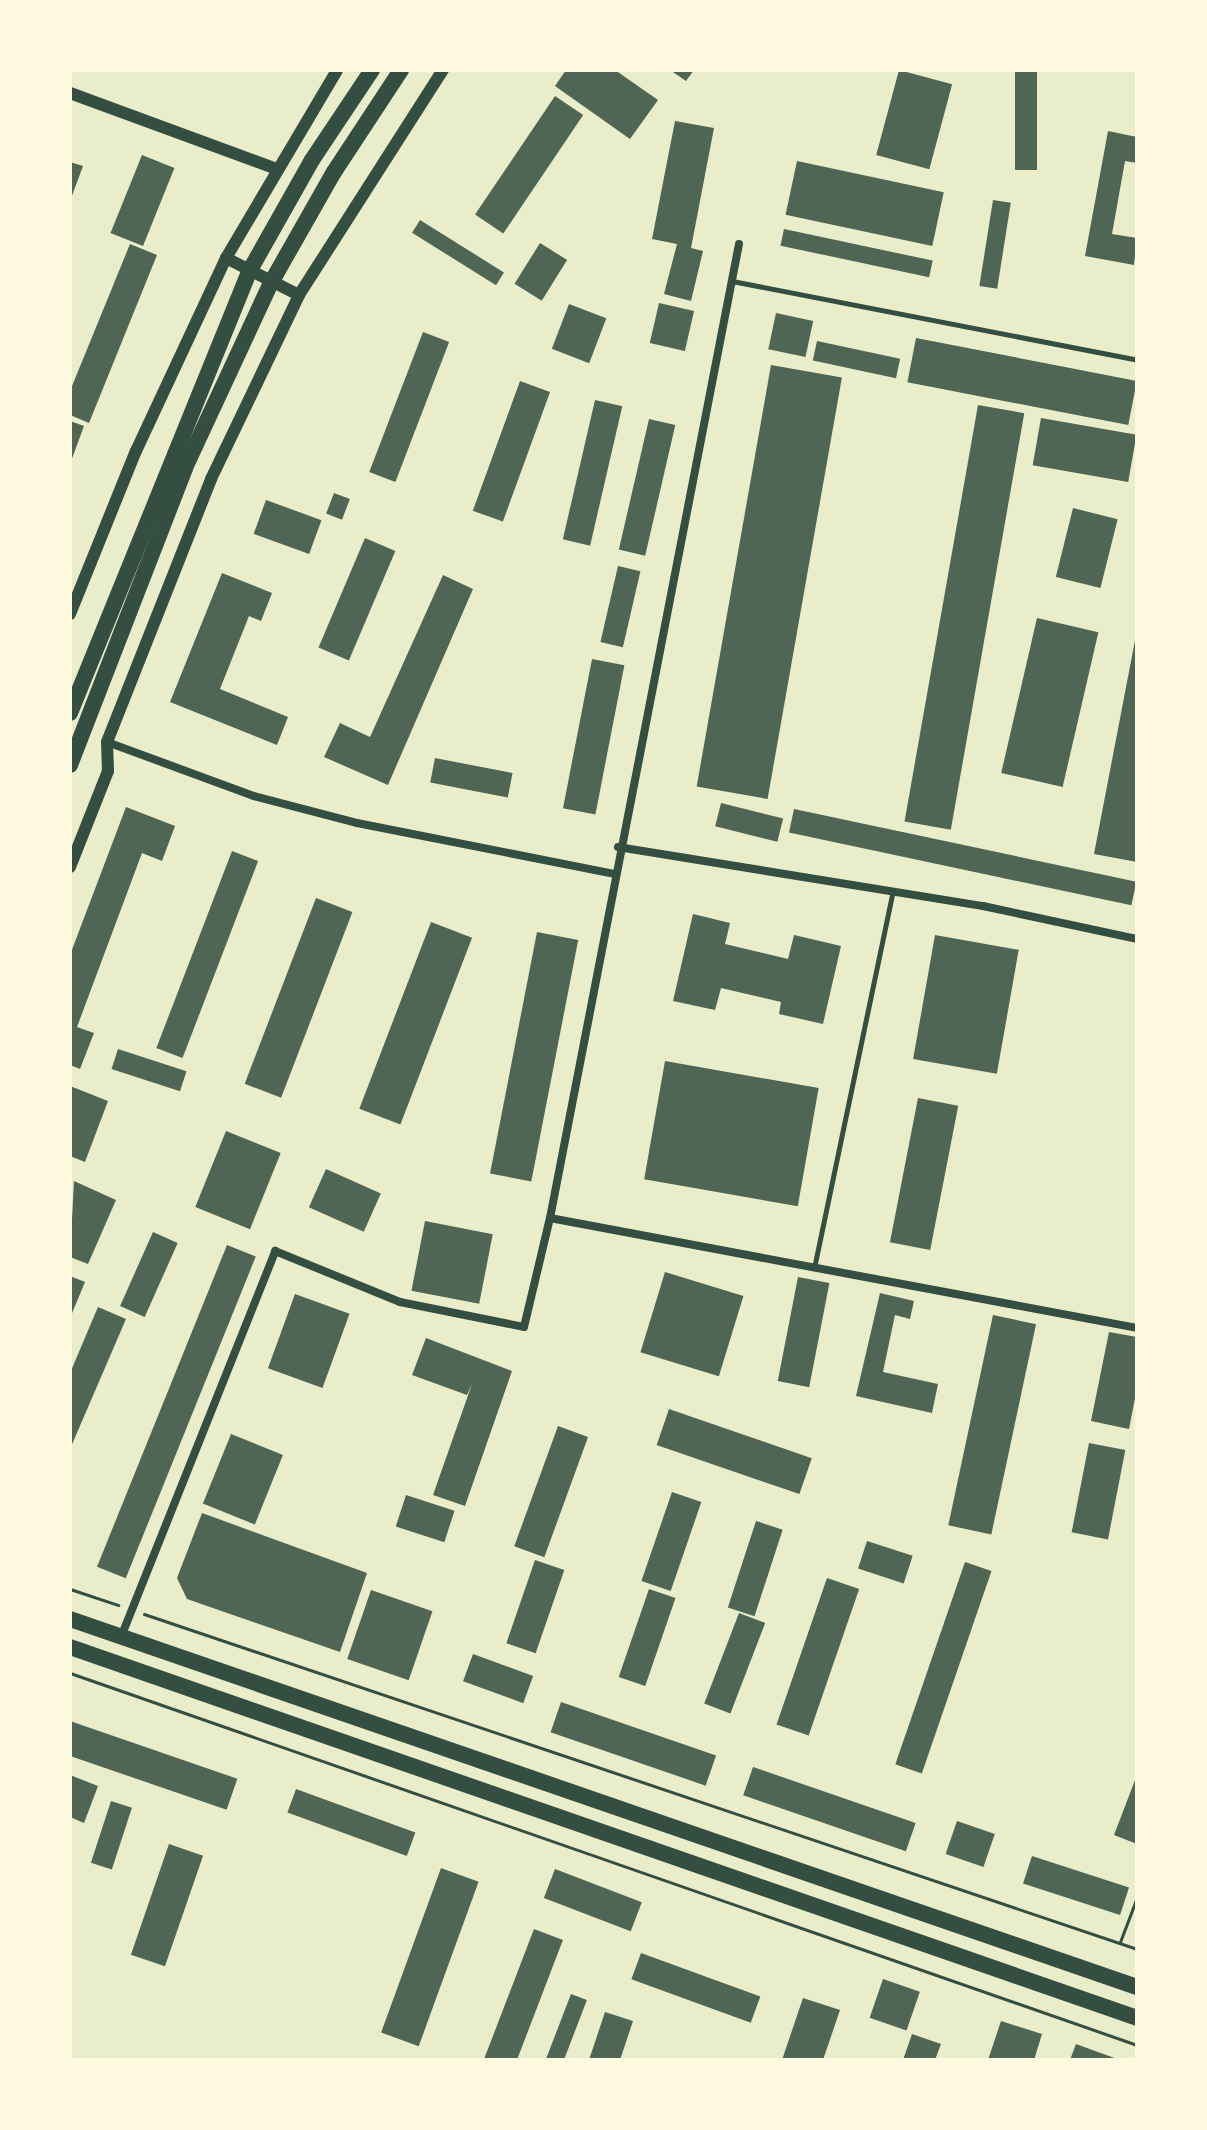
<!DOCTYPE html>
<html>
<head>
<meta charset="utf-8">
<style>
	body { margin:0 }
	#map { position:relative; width:1207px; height:2130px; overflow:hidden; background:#e9edc9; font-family:"Open Sans",sans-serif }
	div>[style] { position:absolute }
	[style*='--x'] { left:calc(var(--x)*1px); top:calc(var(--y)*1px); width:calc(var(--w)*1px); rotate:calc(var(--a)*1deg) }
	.building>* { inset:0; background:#4f6655; transform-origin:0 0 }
	.path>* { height:3px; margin:-1.5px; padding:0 1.5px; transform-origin:1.5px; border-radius:1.5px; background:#344e41 }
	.service>* { height:5px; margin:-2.5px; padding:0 2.5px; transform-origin:2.5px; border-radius:2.5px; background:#344e41 }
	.minor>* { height:8px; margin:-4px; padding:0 4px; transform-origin:4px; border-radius:4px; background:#344e41 }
	.tertiary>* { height:12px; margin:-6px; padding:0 6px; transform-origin:6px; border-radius:6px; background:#344e41 }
	.primary>* { height:16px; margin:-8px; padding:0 8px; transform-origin:8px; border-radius:8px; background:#344e41 }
	.trunk>* { height:16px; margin:-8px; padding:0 8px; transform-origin:8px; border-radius:8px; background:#344e41 }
	span { translate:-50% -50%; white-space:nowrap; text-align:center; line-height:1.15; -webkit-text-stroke:6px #fefae0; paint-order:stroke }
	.frame { position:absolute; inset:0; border:72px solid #fefae0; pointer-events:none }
</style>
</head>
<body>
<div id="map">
	<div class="building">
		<div style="clip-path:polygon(566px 70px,615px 70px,658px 100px,630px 139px,555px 86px)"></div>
		<div style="clip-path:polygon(670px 70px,694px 70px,686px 81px)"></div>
		<div style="left:899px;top:70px;width:55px;height:88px;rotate:15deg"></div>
		<div style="left:1015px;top:70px;width:22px;height:100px"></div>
		<div style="left:555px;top:96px;width:34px;height:143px;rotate:34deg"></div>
		<div style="clip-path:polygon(675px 121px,714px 128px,691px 248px,703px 251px,691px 301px,664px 294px,677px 244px,652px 239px)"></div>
		<div style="clip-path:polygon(1108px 131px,1137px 137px,1137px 163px,1125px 161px,1112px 234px,1137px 238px,1134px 265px,1085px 256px)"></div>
		<div style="left:142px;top:155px;width:35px;height:84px;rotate:22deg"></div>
		<div style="left:797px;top:161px;width:150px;height:55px;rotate:12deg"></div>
		<div style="clip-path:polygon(70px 162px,83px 166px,70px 201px)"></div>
		<div style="left:993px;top:200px;width:18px;height:87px;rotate:9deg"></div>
		<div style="left:420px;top:220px;width:99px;height:15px;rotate:32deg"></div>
		<div style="left:784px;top:229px;width:152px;height:17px;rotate:12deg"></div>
		<div style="left:540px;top:243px;width:32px;height:48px;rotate:32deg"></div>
		<div style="clip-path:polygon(130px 244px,157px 255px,89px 423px,70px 415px,70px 391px)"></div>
		<div style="left:659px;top:303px;width:36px;height:41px;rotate:13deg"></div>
		<div style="left:569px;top:304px;width:40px;height:48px;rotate:21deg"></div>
		<div style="left:776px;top:313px;width:38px;height:37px;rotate:12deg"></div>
		<div style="left:423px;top:332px;width:28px;height:150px;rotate:21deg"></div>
		<div style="left:916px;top:338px;width:225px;height:45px;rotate:11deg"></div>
		<div style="left:817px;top:341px;width:85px;height:20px;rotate:12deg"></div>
		<div style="left:771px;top:365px;width:72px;height:428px;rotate:10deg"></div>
		<div style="left:520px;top:381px;width:32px;height:138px;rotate:20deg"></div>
		<div style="left:595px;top:400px;width:28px;height:143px;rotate:13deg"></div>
		<div style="left:978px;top:405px;width:47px;height:423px;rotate:10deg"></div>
		<div style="left:1041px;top:418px;width:97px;height:48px;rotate:10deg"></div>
		<div style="left:649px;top:419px;width:27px;height:134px;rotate:13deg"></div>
		<div style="clip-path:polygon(70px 421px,84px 426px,70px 464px)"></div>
		<div style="left:334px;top:493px;width:17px;height:22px;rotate:21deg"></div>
		<div style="left:266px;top:500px;width:59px;height:36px;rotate:20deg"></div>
		<div style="left:1073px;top:508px;width:46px;height:71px;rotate:14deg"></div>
		<div style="left:365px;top:538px;width:33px;height:119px;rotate:23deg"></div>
		<div style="left:618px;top:566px;width:23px;height:78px;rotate:13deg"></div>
		<div style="clip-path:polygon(222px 573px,272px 593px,261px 621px,249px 616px,220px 689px,288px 717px,277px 745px,170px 702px)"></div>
		<div style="clip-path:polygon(443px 575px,473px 589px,388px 785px,324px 757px,340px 723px,370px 737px)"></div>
		<div style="left:1037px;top:618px;width:63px;height:159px;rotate:13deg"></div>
		<div style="clip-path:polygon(1137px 630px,1137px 862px,1094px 854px)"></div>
		<div style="left:592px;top:659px;width:33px;height:152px;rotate:11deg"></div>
		<div style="left:435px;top:758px;width:79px;height:25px;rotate:11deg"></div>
		<div style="left:721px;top:803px;width:64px;height:24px;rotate:14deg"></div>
		<div style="clip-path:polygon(126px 807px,175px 826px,162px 861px,142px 853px,77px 1027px,94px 1033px,80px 1069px,70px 1065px,70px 955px)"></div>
		<div style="left:794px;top:809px;width:350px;height:24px;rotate:12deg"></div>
		<div style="left:232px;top:851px;width:28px;height:211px;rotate:21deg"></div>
		<div style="left:316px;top:898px;width:39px;height:199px;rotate:21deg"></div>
		<div style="clip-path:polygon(693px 914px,730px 923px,725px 944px,788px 959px,794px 935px,841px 946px,823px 1024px,779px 1014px,781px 1002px,721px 988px,715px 1010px,673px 1001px)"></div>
		<div style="left:431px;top:922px;width:44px;height:200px;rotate:21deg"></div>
		<div style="left:537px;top:932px;width:42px;height:246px;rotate:11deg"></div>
		<div style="left:935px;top:935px;width:85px;height:126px;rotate:10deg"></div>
		<div style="left:118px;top:1049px;width:72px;height:21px;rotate:18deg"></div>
		<div style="left:665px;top:1061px;width:156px;height:120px;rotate:10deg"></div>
		<div style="clip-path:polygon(70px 1086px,108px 1101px,85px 1162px,70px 1156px)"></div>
		<div style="left:918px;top:1098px;width:41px;height:147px;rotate:11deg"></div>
		<div style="left:226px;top:1131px;width:59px;height:82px;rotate:22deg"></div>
		<div style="left:326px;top:1169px;width:60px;height:42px;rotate:24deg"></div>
		<div style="clip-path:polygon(74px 1181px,116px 1200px,88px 1264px,70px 1257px)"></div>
		<div style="left:425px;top:1221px;width:69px;height:71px;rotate:11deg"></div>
		<div style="left:153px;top:1232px;width:27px;height:81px;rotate:24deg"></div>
		<div style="left:227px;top:1245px;width:31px;height:347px;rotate:22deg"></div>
		<div style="left:665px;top:1272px;width:82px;height:84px;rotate:17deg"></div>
		<div style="clip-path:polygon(70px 1276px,85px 1282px,70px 1318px)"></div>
		<div style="left:798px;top:1277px;width:32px;height:106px;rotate:11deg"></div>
		<div style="clip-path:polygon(880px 1293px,914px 1301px,910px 1319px,895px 1315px,883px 1372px,938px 1384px,932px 1413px,856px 1396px)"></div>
		<div style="left:295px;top:1294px;width:58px;height:79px;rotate:20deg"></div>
		<div style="clip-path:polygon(98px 1307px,126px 1319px,70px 1449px,70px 1373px)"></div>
		<div style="left:993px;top:1315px;width:44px;height:215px;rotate:12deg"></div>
		<div style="clip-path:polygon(1109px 1332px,1137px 1337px,1137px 1388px,1129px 1429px,1091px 1421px)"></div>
		<div style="clip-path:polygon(426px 1338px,512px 1371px,465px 1506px,433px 1495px,472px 1384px,467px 1395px,412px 1375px)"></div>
		<div style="left:669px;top:1409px;width:151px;height:38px;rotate:19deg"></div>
		<div style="left:558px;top:1426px;width:32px;height:128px;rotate:20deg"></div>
		<div style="left:231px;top:1434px;width:56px;height:75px;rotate:22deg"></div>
		<div style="left:1089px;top:1443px;width:37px;height:91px;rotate:11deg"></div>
		<div style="left:672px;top:1492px;width:31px;height:94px;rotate:19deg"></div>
		<div style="left:406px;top:1495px;width:51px;height:33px;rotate:18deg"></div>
		<div style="clip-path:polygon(202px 1513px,367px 1573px,340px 1652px,187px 1599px,177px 1578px)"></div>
		<div style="left:756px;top:1521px;width:28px;height:91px;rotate:18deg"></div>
		<div style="left:867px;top:1541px;width:48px;height:29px;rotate:18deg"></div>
		<div style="left:535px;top:1560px;width:31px;height:88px;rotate:19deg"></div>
		<div style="left:965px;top:1562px;width:28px;height:214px;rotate:19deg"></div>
		<div style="left:827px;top:1578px;width:34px;height:155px;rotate:19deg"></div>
		<div style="left:649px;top:1589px;width:28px;height:93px;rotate:19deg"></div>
		<div style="left:371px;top:1590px;width:65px;height:73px;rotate:19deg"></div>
		<div style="left:739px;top:1613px;width:28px;height:97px;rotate:21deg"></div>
		<div style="left:473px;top:1654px;width:64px;height:29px;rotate:20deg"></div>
		<div style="left:561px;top:1702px;width:164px;height:32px;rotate:19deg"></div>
		<div style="left:70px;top:1721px;width:177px;height:33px;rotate:19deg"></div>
		<div style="left:753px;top:1767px;width:172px;height:30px;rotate:19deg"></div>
		<div style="clip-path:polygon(70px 1775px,98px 1786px,84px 1823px,70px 1817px)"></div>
		<div style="clip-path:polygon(1137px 1775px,1137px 1844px,1114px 1835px)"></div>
		<div style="left:296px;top:1789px;width:127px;height:25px;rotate:20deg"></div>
		<div style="left:111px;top:1801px;width:22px;height:65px;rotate:18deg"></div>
		<div style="left:957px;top:1821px;width:40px;height:35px;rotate:19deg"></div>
		<div style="left:169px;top:1844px;width:36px;height:117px;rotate:19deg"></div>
		<div style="left:1032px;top:1856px;width:102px;height:29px;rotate:18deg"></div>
		<div style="left:441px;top:1868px;width:40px;height:175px;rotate:20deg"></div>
		<div style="left:555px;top:1869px;width:93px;height:31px;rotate:21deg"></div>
		<div style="left:534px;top:1929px;width:31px;height:139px;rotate:21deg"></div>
		<div style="left:641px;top:1953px;width:127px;height:28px;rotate:20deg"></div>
		<div style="left:883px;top:1979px;width:39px;height:41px;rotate:19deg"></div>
		<div style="left:571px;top:1994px;width:17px;height:70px;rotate:21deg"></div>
		<div style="clip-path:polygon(803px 1998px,840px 2010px,823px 2060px,782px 2060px)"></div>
		<div style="clip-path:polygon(605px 2012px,633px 2021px,620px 2060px,589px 2060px)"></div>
		<div style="clip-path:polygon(1001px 2021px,1042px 2034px,1034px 2060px,988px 2060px)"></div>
		<div style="clip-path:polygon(912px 2034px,941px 2044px,935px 2060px,903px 2060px)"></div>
		<div style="clip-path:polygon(1076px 2044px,1120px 2060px,1070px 2060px)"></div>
	</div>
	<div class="path">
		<div style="--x:70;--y:1589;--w:51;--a:18.4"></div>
		<div style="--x:144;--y:1614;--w:1048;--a:18.64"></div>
		<div style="--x:70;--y:1673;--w:1130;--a:19.22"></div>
		<div style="--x:1120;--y:1942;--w:48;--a:-69.3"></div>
	</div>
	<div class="service">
		<div style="--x:732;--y:281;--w:413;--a:11"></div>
		<div style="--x:814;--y:1268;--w:381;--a:-78.2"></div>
	</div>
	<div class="minor">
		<div style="--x:739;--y:244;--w:992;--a:100.98"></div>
		<div style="--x:550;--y:1218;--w:597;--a:10.61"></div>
		<div style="--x:107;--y:742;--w:157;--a:20.2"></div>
		<div style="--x:254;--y:796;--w:106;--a:14.7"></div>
		<div style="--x:357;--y:823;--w:262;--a:11.2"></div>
		<div style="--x:618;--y:847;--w:370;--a:9.2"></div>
		<div style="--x:983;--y:906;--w:157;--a:12.1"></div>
		<div style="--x:121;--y:1637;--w:416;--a:-68.2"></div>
		<div style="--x:275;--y:1251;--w:135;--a:22.2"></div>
		<div style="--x:400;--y:1302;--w:126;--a:11.4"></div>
		<div style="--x:524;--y:1327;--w:112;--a:-76.6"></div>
	</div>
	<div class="tertiary">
		<div style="--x:70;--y:93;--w:217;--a:20.2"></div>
		<div style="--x:226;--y:258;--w:82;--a:26.9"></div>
		<div style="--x:70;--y:614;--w:176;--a:-68"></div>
		<div style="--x:136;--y:451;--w:213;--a:-65"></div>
		<div style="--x:226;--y:258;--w:218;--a:-59.4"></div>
		<div style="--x:70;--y:867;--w:103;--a:-68.4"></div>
		<div style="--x:108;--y:771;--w:29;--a:-92"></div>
		<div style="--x:107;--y:742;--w:283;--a:-68.4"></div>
		<div style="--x:211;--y:479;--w:204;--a:-64.4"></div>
		<div style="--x:299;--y:295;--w:267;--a:-57.4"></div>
	</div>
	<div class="primary">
		<div style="--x:70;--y:1619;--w:1129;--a:19.03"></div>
		<div style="--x:70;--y:1647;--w:1130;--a:19.17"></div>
	</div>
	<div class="trunk">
		<div style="--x:70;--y:713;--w:478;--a:-67.9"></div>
		<div style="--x:250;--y:270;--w:126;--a:-60.6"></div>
		<div style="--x:312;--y:160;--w:108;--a:-56.3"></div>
		<div style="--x:70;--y:765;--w:318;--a:-68.8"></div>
		<div style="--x:185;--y:468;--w:206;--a:-65.1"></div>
		<div style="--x:272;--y:281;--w:125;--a:-60.4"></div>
		<div style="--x:334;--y:172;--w:122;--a:-56.7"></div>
	</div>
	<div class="frame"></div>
</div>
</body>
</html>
